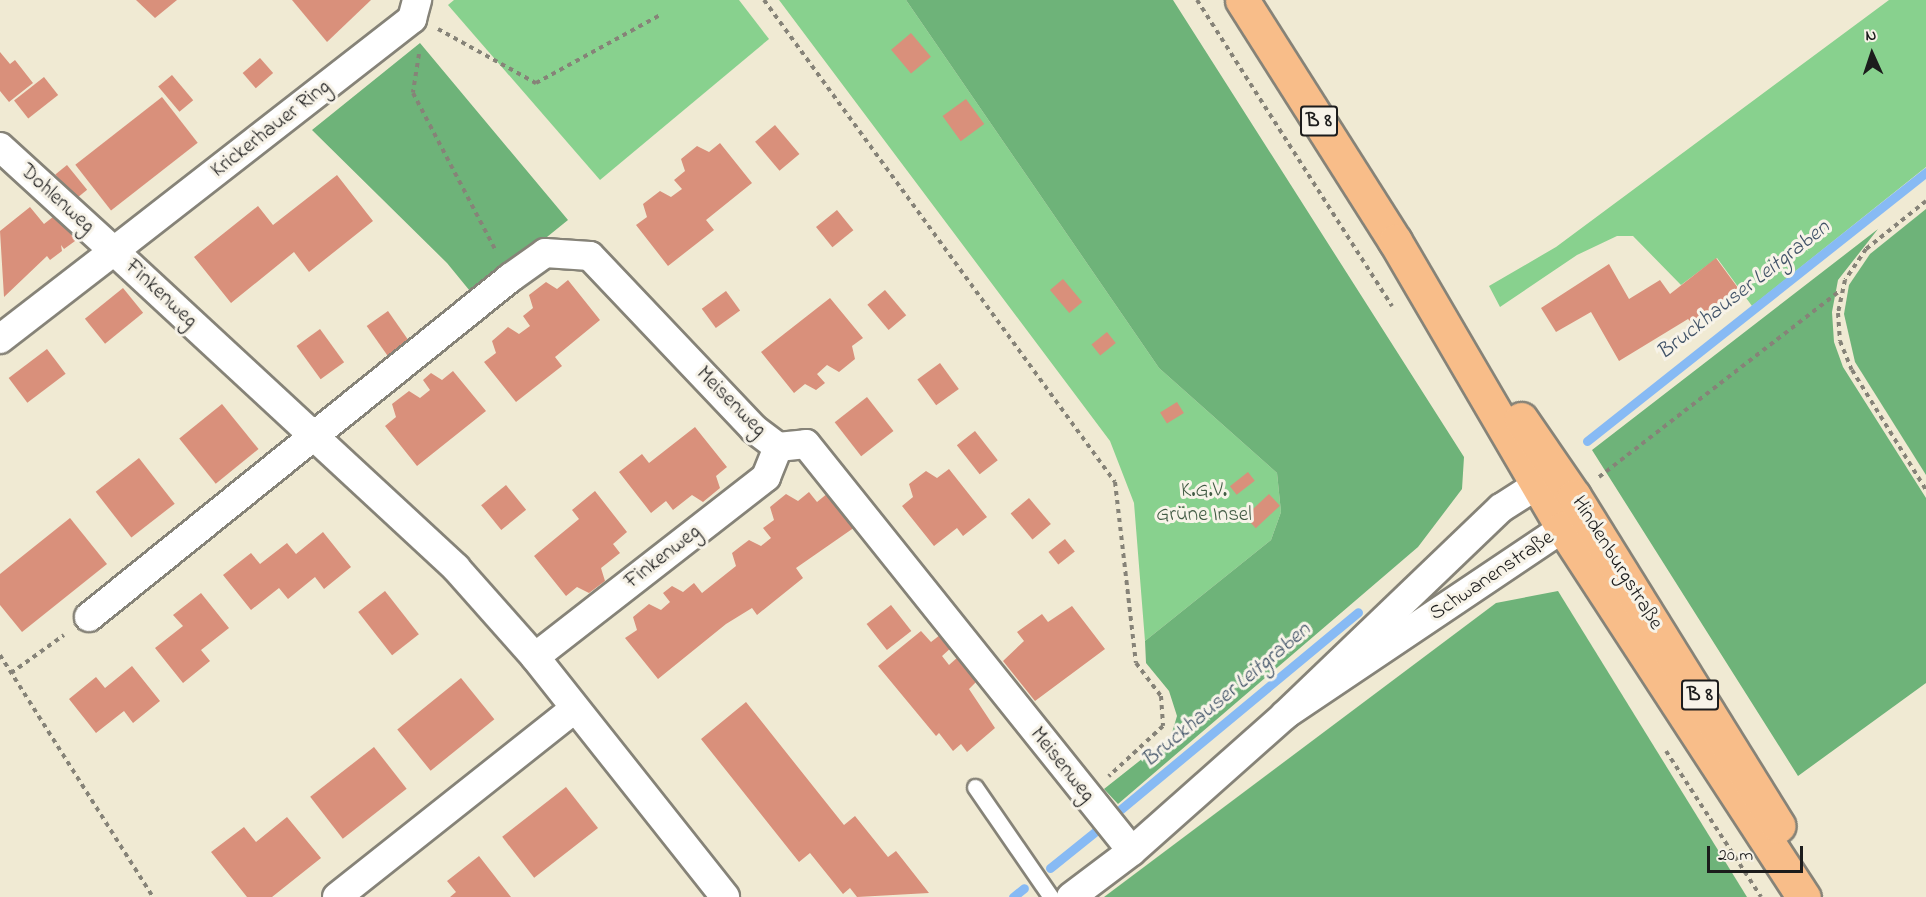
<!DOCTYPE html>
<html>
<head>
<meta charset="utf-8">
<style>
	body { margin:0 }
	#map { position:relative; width:1926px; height:897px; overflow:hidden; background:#f0ead3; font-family:"Indie Flower",sans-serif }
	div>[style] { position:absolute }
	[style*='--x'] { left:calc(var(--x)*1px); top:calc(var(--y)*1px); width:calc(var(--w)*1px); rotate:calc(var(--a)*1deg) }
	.green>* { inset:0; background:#88d18e }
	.forest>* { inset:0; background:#6eb379 }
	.stream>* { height:9px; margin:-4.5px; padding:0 4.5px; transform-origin:4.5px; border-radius:4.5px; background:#87baf4 }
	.building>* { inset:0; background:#d9907b; transform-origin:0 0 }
	.path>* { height:4px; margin-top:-2px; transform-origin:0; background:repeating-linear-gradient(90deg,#868378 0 4.5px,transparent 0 9px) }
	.roads { filter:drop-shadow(2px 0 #868378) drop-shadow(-2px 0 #868378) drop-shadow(0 2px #868378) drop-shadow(0 -2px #868378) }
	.lane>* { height:15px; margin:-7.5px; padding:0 7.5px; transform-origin:7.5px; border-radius:7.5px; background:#fff }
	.street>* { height:28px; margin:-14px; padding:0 14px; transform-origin:14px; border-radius:14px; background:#fff }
	.primary>* { height:33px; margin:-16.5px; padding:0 16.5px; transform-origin:16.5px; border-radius:16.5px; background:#f8bd89 }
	span { translate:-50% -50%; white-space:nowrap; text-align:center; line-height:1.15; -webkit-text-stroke:6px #f7f3e8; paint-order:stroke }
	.shield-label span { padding:2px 4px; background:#f7f3e8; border:2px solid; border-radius:4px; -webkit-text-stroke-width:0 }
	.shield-label { font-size:20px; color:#1c1c1c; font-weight:700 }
	.street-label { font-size:21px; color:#1c1c1c }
	.park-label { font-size:21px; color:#425b44 }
	.water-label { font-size:22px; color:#415368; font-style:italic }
	.north { position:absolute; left:1842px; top:24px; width:60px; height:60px; -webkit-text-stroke:4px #f7f3e8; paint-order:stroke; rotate:357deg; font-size:16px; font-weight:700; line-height:24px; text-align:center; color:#1c1c1c }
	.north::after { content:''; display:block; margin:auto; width:21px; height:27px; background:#1c1c1c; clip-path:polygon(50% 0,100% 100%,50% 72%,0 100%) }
	.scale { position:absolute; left:1707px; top:846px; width:96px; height:27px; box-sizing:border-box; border:3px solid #1c1c1c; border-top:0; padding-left:8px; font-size:18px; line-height:21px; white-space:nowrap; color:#1c1c1c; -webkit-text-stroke:4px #f7f3e8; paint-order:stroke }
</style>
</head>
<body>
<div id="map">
	<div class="green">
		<div style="clip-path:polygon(454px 0,739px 0,769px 39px,600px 180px,448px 5px)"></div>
		<div style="clip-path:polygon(779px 0,906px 0,1159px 368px,1277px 473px,1281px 512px,1271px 540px,1145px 641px,1134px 503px,1110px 441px)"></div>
		<div style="clip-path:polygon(1889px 0,1926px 0,1926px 167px,1752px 306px,1717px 258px,1681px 285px,1633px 236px,1617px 236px,1577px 255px,1500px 307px,1489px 286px,1556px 247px)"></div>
	</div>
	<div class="forest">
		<div style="clip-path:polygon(906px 0,1173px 0,1464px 457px,1462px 489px,1418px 547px,1118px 804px,1104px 789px,1171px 736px,1177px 716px,1169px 691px,1146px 663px,1145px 641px,1271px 540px,1281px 512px,1277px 473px,1159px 368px)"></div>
		<div style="clip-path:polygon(420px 43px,568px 220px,474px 296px,447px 263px,312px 130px)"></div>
		<div style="clip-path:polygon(1926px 209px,1926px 475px,1855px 362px,1844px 314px,1849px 285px,1870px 254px)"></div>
		<div style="clip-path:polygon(1878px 229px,1838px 280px,1832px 312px,1834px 342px,1843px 367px,1926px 498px,1926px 683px,1798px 776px,1592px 450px)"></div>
		<div style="clip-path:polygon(1558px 591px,1747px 897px,1104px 897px,1496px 603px)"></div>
	</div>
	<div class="stream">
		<div style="--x:1587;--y:441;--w:433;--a:-38.4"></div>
		<div style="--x:1121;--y:809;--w:308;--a:-39.7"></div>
		<div style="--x:1050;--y:868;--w:65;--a:-38.8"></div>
		<div style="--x:1013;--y:897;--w:14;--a:-39"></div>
	</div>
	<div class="building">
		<div style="clip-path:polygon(136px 0,177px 0,155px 18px)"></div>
		<div style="clip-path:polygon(292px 0,371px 0,327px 42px)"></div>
		<div style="left:911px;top:33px;width:31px;height:26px;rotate:50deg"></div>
		<div style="clip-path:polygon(0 52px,10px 64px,15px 60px,33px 83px,9px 102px,0 91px)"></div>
		<div style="left:260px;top:58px;width:20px;height:23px;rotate:49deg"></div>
		<div style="left:172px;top:75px;width:33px;height:18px;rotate:50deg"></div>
		<div style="left:44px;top:77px;width:23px;height:38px;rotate:52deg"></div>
		<div style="left:162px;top:97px;width:58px;height:110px;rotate:52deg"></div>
		<div style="left:966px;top:99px;width:31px;height:29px;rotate:54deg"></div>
		<div style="left:775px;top:125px;width:38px;height:26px;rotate:50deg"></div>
		<div style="clip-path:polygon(720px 143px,752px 183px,706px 220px,714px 230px,668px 266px,636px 225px,647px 217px,643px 204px,660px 191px,671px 197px,682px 189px,674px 180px,685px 171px,681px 159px,697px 146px,709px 152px)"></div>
		<div style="left:67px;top:165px;width:32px;height:15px;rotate:51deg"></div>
		<div style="clip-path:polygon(337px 175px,373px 221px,309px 272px,294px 252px,231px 303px,194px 257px,258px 206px,273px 225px)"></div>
		<div style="clip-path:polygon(30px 207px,44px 224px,58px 213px,82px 236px,64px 249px,61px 245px,62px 251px,50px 260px,47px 256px,4px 297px,0 231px)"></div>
		<div style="left:837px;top:210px;width:26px;height:27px;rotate:51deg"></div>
		<div style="clip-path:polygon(1716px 258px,1738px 288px,1694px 325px,1688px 319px,1619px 361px,1591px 312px,1556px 332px,1541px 308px,1609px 264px,1629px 299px,1660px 280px,1670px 294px)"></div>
		<div style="left:1063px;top:279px;width:30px;height:17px;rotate:50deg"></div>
		<div style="clip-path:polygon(568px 280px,600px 320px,555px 357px,562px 366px,516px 402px,484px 362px,496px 353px,492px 341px,508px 327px,519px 334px,530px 326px,523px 316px,533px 308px,529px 295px,546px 282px,557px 289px)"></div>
		<div style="left:123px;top:288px;width:32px;height:49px;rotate:51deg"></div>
		<div style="left:885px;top:290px;width:33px;height:23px;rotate:50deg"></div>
		<div style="left:726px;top:291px;width:24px;height:30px;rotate:54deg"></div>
		<div style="clip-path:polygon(830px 298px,863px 338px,852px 346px,855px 359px,839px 372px,827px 365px,817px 374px,825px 383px,816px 390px,805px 384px,794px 393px,761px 352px)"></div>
		<div style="left:388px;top:311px;width:42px;height:26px;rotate:55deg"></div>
		<div style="left:320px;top:329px;width:41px;height:29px;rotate:54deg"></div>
		<div style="left:1107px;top:332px;width:14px;height:20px;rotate:51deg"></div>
		<div style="left:47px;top:349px;width:31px;height:48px;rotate:53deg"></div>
		<div style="left:940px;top:363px;width:32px;height:28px;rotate:54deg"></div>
		<div style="clip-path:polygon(453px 371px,486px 411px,417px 466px,385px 426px,396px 417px,392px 404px,409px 391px,420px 398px,430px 390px,423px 380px,431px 373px,442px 380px)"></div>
		<div style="left:867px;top:397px;width:43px;height:41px;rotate:52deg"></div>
		<div style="left:1177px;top:402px;width:13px;height:20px;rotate:58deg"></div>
		<div style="left:222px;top:404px;width:58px;height:55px;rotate:51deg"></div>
		<div style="clip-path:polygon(695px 427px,727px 467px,716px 476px,720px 488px,703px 502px,692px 495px,673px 510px,666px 501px,651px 513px,619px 472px,642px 454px,649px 463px)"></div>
		<div style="left:975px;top:431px;width:37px;height:23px;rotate:52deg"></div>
		<div style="left:139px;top:458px;width:58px;height:55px;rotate:52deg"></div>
		<div style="clip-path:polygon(949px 469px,987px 517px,963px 536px,957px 528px,934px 546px,902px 506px,913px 497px,909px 484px,926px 471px,937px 478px)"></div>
		<div style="left:1248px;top:472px;width:11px;height:23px;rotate:52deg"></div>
		<div style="left:506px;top:485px;width:32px;height:32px;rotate:51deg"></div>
		<div style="clip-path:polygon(595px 491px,627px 532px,613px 544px,620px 553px,601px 568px,605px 581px,589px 593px,577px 587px,566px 596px,534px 556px,579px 519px,572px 510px)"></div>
		<div style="clip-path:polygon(809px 492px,817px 502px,828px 493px,855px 527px,796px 568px,803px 578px,757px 615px,752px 608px,726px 624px,658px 679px,625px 638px,637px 630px,633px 617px,649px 604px,661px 610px,670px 602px,663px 593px,672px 586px,683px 592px,694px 583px,702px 593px,736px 566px,732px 553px,741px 546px,749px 540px,761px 546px,771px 538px,763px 528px,774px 520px,770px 507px,786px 494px,798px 501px)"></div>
		<div style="left:1269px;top:494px;width:16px;height:33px;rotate:47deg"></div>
		<div style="left:1029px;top:498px;width:34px;height:24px;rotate:50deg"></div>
		<div style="clip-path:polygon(70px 518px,107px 564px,22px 632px,0 605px,0 574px)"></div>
		<div style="clip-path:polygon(323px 532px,351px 567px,324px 589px,315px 577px,288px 599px,279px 588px,251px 610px,223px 575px,251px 553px,260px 564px,287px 543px,296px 554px)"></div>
		<div style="left:1065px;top:539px;width:16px;height:21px;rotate:52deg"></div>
		<div style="left:385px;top:591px;width:55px;height:34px;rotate:52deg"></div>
		<div style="clip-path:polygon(201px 593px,229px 628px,201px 650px,210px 661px,183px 683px,155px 648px,183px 626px,173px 615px)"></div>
		<div style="left:891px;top:605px;width:33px;height:31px;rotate:52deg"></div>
		<div style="clip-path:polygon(1072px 606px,1105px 649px,1035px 701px,1003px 661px,1024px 641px,1017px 632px,1042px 614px,1048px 622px)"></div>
		<div style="clip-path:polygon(921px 631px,931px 642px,940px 635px,952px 647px,942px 656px,949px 665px,958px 657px,978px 680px,969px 689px,995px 728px,967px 752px,961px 744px,953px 751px,939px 733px,936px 736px,878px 666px)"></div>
		<div style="clip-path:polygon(132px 666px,160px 701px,133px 723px,124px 711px,96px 733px,69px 699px,96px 677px,105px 688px)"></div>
		<div style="left:461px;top:678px;width:53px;height:82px;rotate:51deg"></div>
		<div style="clip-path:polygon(746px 702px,844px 825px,855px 816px,888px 857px,896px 851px,929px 893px,857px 897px,850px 888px,843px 894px,810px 853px,799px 862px,701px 739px)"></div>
		<div style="left:374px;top:747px;width:53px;height:81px;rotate:52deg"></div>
		<div style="left:566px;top:787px;width:52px;height:81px;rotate:52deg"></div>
		<div style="clip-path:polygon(287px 817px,321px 858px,272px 897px,247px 897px,211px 852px,244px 827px,256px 842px)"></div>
		<div style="clip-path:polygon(479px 856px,511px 897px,450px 897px,456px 892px,447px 881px)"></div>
	</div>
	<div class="path">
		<div style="--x:764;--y:0;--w:596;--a:53.94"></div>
		<div style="--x:1115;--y:482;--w:182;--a:83.4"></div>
		<div style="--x:1136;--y:663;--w:41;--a:52.9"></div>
		<div style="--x:1161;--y:696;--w:30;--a:86"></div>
		<div style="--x:1163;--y:726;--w:74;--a:137.2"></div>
		<div style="--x:1197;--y:0;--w:363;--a:57.5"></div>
		<div style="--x:438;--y:29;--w:112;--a:28.9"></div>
		<div style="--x:536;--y:83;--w:141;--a:-28.7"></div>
		<div style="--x:419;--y:54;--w:39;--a:99"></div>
		<div style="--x:413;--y:93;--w:178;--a:62.3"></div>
		<div style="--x:1926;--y:201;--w:77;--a:141.3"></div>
		<div style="--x:1866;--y:249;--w:37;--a:124"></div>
		<div style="--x:1845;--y:280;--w:34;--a:102"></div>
		<div style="--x:1838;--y:313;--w:28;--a:86"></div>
		<div style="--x:1840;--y:341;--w:31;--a:68"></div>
		<div style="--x:1852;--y:370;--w:141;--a:58.3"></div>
		<div style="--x:1599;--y:477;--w:304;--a:-37.7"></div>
		<div style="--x:0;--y:655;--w:286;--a:57.7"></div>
		<div style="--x:11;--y:673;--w:65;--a:-35.6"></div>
		<div style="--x:1666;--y:751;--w:174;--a:56.9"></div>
	</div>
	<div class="roads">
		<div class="lane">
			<div style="--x:975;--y:787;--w:134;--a:55.4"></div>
		</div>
		<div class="street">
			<div style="--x:0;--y:147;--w:154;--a:42.4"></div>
			<div style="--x:114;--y:251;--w:378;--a:-37.9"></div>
			<div style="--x:412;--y:19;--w:20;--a:-75"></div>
			<div style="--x:0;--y:339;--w:144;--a:-37.7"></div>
			<div style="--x:114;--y:251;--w:466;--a:42.8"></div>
			<div style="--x:456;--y:568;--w:119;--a:48.4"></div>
			<div style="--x:535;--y:657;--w:306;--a:51.6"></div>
			<div style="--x:89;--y:617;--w:541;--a:-38.84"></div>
			<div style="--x:510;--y:278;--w:43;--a:-35.5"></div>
			<div style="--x:545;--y:253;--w:45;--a:3.8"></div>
			<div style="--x:590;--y:256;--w:238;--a:46.5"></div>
			<div style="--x:754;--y:429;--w:30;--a:37"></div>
			<div style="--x:778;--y:447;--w:28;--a:-6"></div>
			<div style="--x:806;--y:444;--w:521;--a:51.31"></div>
			<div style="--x:535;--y:657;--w:293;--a:-37.9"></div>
			<div style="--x:766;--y:477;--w:32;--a:-68"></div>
			<div style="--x:337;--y:897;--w:303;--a:-38.4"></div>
			<div style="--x:1071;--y:897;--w:76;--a:-37"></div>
			<div style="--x:1132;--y:851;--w:205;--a:-41.6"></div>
			<div style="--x:1285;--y:715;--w:299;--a:-43.8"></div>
			<div style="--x:1501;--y:508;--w:43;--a:-32.6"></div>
			<div style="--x:1537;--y:485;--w:39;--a:17"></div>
			<div style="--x:1574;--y:496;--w:34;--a:109"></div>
			<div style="--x:1563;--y:528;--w:335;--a:146.1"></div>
		</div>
		<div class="primary">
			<div style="--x:1242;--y:0;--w:285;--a:57.6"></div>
			<div style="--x:1395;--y:241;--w:333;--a:59.7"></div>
			<div style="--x:1563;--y:528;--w:441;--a:56.9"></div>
			<div style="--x:1521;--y:419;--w:93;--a:55.5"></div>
			<div style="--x:1574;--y:496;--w:388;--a:58.2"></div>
		</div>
	</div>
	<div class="shield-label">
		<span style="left:1319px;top:121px">B 8</span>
		<span style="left:1700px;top:695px">B 8</span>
	</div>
	<div class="street-label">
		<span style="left:271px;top:129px;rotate:-38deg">Krickerhauer Ring</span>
		<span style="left:57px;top:199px;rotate:42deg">Dohlenweg</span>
		<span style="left:161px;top:294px;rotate:43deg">Finkenweg</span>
		<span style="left:731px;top:402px;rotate:45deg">Meisenweg</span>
		<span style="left:663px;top:557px;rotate:-38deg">Finkenweg</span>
		<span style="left:1617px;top:563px;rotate:58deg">Hindenburgstraße</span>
		<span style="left:1492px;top:576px;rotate:-34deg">Schwanenstraße</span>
		<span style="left:1062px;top:765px;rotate:51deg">Meisenweg</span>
	</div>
	<div class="park-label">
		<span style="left:1204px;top:503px">K.G.V.<br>Grüne Insel</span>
	</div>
	<div class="water-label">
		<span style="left:1744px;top:291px;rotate:-38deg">Bruckhauser Leitgraben</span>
		<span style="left:1227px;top:696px;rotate:-40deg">Bruckhauser Leitgraben</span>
	</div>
	<div class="north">N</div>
	<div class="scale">20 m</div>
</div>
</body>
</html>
